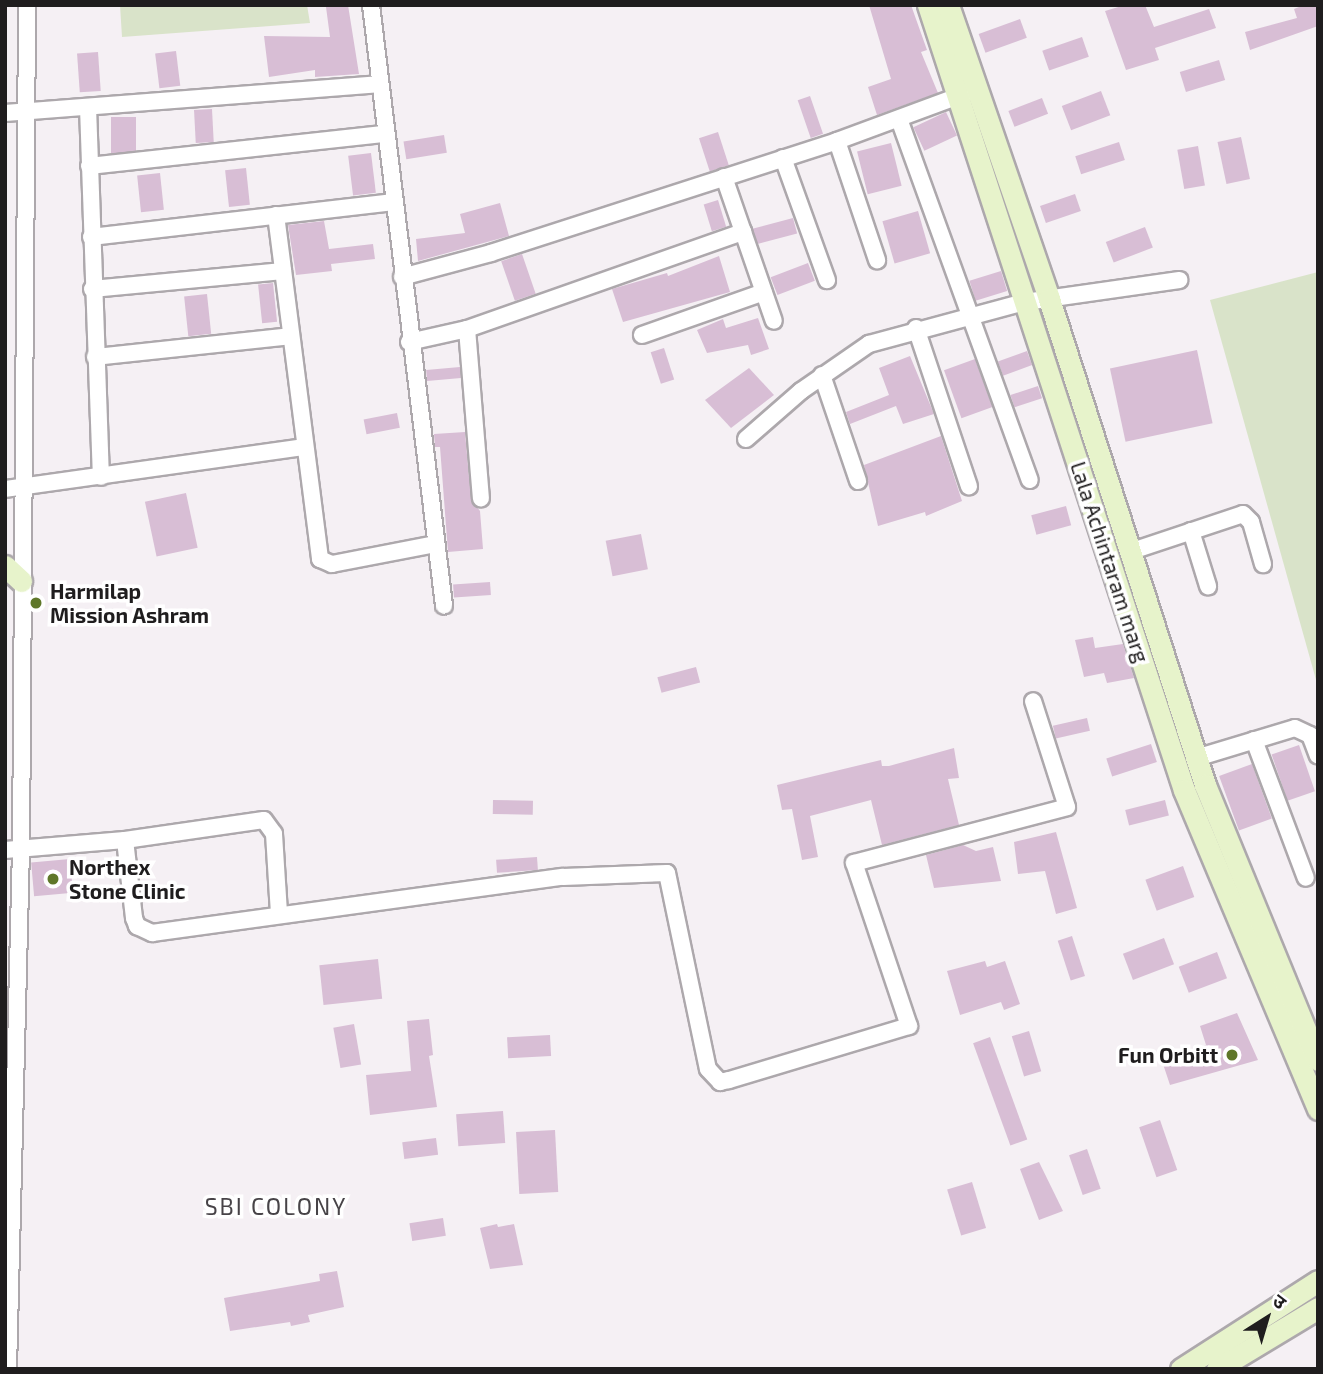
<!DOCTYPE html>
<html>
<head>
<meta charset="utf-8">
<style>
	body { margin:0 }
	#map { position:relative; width:1323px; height:1374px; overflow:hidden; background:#f5f0f4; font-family:"Exo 2","Noto Sans Devanagari",sans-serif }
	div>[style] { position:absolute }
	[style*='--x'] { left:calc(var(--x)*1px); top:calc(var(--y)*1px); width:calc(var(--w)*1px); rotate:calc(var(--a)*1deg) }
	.green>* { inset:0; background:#d9e3c9 }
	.building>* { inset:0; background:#d8bed5; transform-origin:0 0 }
	.roads { filter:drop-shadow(2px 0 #ada8ac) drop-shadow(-2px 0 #ada8ac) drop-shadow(0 2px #ada8ac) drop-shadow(0 -2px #ada8ac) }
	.street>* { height:16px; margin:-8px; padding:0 8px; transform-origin:8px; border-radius:8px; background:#fff }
	.secondary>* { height:21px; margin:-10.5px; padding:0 10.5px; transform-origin:10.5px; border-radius:10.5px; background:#e7f3cb }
	.dots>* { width:19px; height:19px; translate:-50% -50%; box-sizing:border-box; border:4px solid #fff; border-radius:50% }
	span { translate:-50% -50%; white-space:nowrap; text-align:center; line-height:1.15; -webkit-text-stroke:7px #fff; paint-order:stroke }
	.street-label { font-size:21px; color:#1f1d1e }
	.poi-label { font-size:21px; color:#1f1d1e; font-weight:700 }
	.left { translate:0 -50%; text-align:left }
	.right { translate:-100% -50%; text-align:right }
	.neighbourhood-label { font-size:23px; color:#474347; letter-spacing:2px }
	.frame { position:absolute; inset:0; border:7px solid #1f1d1e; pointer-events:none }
	.north { position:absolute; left:1232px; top:1283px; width:70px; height:70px; -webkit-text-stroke:5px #fff; paint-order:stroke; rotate:37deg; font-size:19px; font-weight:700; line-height:28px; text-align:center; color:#1f1d1e }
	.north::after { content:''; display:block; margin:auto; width:24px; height:32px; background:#1f1d1e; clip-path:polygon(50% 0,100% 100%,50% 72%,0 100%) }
</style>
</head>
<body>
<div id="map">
	<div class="green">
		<div style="clip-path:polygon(120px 5px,307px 5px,310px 23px,122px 37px)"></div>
		<div style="clip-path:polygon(1318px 272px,1318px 687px,1210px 300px)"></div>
	</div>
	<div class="building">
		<div style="clip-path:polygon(348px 5px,359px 74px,315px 77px,315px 70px,269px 77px,264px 36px,330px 37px,326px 7px)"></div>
		<div style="clip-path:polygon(869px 5px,911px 5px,927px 50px,921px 52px,938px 93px,877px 115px,868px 87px,891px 79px)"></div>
		<div style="clip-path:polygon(1125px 5px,1145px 5px,1154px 27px,1209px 9px,1216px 28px,1155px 48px,1159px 60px,1126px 70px,1105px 11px)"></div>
		<div style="clip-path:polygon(1304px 5px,1318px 5px,1318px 26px,1250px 50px,1245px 32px,1297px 18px,1294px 9px)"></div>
		<div style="left:1020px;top:19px;width:20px;height:44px;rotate:70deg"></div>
		<div style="left:1082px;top:37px;width:21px;height:42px;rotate:71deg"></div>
		<div style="left:176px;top:51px;width:35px;height:21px;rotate:83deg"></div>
		<div style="left:98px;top:52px;width:39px;height:21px;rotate:86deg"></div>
		<div style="left:1219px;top:60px;width:21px;height:41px;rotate:73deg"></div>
		<div style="left:1101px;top:91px;width:26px;height:42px;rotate:69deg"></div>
		<div style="left:810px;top:96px;width:40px;height:13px;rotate:71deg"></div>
		<div style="left:1042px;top:98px;width:17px;height:36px;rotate:69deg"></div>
		<div style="left:212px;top:109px;width:33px;height:18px;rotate:87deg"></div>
		<div style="left:946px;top:112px;width:26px;height:36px;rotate:65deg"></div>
		<div style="left:111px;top:117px;width:25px;height:36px"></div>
		<div style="left:718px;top:132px;width:35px;height:20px;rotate:72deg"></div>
		<div style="left:444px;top:135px;width:18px;height:41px;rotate:81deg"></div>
		<div style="left:1241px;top:137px;width:43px;height:24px;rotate:78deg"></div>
		<div style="left:1119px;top:142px;width:19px;height:46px;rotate:72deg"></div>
		<div style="left:891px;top:143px;width:44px;height:35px;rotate:76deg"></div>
		<div style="left:1198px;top:146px;width:40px;height:21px;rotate:80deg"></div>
		<div style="left:371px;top:153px;width:40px;height:23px;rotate:83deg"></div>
		<div style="left:246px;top:168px;width:37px;height:21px;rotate:84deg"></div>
		<div style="left:160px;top:173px;width:37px;height:23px;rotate:84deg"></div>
		<div style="left:1075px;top:194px;width:18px;height:37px;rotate:71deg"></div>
		<div style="left:718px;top:200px;width:28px;height:15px;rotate:73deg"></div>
		<div style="clip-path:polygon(500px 203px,509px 236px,418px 261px,416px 239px,465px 233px,460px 214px)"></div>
		<div style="left:918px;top:211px;width:44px;height:37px;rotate:74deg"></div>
		<div style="left:793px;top:218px;width:16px;height:42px;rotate:75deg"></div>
		<div style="clip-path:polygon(324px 221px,329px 249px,373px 244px,375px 259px,331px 264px,332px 271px,296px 275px,288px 225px)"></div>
		<div style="left:1145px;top:227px;width:22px;height:42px;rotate:69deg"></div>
		<div style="left:522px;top:254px;width:42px;height:22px;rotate:71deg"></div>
		<div style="clip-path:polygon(719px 256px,730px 292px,623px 322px,612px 289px,667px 273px,668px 276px)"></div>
		<div style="left:808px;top:263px;width:19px;height:40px;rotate:69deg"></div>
		<div style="left:1001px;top:271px;width:21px;height:33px;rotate:73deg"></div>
		<div style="left:273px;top:283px;width:39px;height:15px;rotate:84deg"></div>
		<div style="left:207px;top:294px;width:40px;height:23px;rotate:84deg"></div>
		<div style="clip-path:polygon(758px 318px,769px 349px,751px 355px,748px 345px,707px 353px,697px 330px,723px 319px,726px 328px)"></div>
		<div style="left:664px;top:348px;width:33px;height:14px;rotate:72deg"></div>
		<div style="left:1197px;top:350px;width:75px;height:89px;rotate:78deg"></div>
		<div style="left:1027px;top:351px;width:15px;height:31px;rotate:70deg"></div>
		<div style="clip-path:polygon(910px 356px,934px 414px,903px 424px,896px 406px,850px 424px,846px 412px,889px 395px,879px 368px)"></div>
		<div style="left:975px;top:359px;width:51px;height:33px;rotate:70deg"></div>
		<div style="left:460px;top:367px;width:11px;height:34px;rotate:85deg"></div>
		<div style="clip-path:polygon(749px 368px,774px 395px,731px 428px,705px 400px)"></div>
		<div style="left:1038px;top:386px;width:13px;height:29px;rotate:72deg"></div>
		<div style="left:397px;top:413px;width:15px;height:34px;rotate:79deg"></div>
		<div style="clip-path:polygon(465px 432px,471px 499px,480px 511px,483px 549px,448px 552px,440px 447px,435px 447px,434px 434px)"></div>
		<div style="clip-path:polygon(941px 436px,962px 501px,926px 516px,925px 512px,878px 526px,864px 465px)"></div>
		<div style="left:186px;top:493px;width:56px;height:42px;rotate:78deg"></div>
		<div style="left:1066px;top:506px;width:20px;height:36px;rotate:75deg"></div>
		<div style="left:641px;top:534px;width:36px;height:36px;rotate:79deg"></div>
		<div style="left:490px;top:582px;width:13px;height:37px;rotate:86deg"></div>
		<div style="clip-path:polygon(1093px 637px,1095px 648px,1123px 644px,1134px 678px,1107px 683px,1104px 673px,1084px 677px,1075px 640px)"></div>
		<div style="left:696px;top:667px;width:16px;height:40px;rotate:75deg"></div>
		<div style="left:1087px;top:718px;width:13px;height:35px;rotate:77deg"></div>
		<div style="left:1151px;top:744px;width:19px;height:47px;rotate:72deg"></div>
		<div style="left:1299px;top:745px;width:49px;height:29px;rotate:71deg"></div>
		<div style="clip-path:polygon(954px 748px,959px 778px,948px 779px,959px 825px,882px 845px,871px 800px,810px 816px,818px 857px,802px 860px,792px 809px,782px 810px,777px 785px,881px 760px,882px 766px,889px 766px)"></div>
		<div style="left:1252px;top:764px;width:58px;height:35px;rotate:70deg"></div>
		<div style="left:493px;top:800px;width:40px;height:14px;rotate:1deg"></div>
		<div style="left:1165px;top:800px;width:16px;height:41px;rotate:76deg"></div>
		<div style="clip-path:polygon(1056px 832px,1077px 908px,1056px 914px,1045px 871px,1018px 874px,1014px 842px)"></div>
		<div style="clip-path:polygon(963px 845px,976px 851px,993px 847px,1001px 881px,934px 888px,926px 855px)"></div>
		<div style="left:537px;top:857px;width:13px;height:41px;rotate:86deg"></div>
		<div style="left:70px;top:859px;width:34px;height:39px;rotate:85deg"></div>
		<div style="left:1183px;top:866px;width:33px;height:40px;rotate:70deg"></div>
		<div style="left:1072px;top:936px;width:42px;height:15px;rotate:72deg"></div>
		<div style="left:1164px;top:938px;width:28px;height:44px;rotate:69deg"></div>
		<div style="left:1217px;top:952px;width:28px;height:41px;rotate:69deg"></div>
		<div style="left:378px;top:959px;width:40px;height:59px;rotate:84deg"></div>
		<div style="clip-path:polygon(985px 961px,987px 967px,1005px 961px,1020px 1004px,1004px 1010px,1001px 1002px,960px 1015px,947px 971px)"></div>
		<div style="clip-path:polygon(1237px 1013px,1258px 1060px,1170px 1085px,1162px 1061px,1206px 1045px,1200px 1026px)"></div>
		<div style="clip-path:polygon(429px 1019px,433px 1055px,429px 1056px,437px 1107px,370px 1115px,366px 1075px,411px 1071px,407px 1021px)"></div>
		<div style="left:354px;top:1024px;width:41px;height:21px;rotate:80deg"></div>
		<div style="left:1029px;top:1031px;width:42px;height:18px;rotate:73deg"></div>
		<div style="left:550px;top:1035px;width:21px;height:43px;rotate:87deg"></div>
		<div style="left:990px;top:1037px;width:109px;height:18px;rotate:70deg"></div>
		<div style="left:503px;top:1111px;width:32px;height:47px;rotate:86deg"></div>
		<div style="left:1160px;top:1120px;width:53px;height:22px;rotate:71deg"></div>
		<div style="left:555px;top:1130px;width:62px;height:39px;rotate:87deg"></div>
		<div style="left:436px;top:1138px;width:17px;height:34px;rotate:83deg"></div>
		<div style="left:1087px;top:1149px;width:42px;height:19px;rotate:71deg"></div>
		<div style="clip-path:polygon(1039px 1162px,1063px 1211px,1039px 1220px,1020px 1169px)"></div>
		<div style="left:972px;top:1182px;width:48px;height:26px;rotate:73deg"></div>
		<div style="left:443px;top:1218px;width:18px;height:34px;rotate:81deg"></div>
		<div style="clip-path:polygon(497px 1224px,498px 1227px,514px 1224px,523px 1265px,490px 1269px,480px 1228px)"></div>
		<div style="clip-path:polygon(337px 1271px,344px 1307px,308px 1315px,310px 1322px,291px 1326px,290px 1322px,230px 1331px,224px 1298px,320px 1281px,319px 1274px)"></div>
	</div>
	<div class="roads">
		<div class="street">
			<div style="--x:371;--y:5;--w:605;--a:83.07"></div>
			<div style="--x:88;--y:107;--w:370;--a:88"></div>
			<div style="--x:5;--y:113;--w:374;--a:-4.4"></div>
			<div style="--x:899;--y:119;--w:384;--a:70.1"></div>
			<div style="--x:837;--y:141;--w:126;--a:71.4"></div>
			<div style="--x:783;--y:158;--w:130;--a:70.2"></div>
			<div style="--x:89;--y:166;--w:298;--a:-6.2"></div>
			<div style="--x:724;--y:177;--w:152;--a:70.9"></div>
			<div style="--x:276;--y:215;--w:347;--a:82.7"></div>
			<div style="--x:320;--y:559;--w:13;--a:23"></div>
			<div style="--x:332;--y:564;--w:106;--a:-10.9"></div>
			<div style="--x:91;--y:237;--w:305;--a:-6.6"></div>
			<div style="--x:402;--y:277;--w:92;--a:-15.1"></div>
			<div style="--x:491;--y:253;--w:364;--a:-17.9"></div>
			<div style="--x:837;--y:141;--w:139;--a:-20.3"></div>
			<div style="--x:92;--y:289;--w:192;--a:-5.4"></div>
			<div style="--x:916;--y:328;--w:167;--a:71.5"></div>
			<div style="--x:467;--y:329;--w:170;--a:85.3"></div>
			<div style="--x:642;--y:335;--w:129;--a:-19.4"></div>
			<div style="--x:409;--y:342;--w:59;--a:-12.6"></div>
			<div style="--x:467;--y:329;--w:293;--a:-19.4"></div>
			<div style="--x:95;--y:357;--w:197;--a:-6.1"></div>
			<div style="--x:822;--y:375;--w:112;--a:71.2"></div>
			<div style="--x:746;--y:439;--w:73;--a:-41.1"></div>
			<div style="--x:801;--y:391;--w:83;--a:-34.7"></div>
			<div style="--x:869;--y:344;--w:162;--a:-15.1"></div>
			<div style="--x:1025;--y:302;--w:156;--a:-8.1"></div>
			<div style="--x:5;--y:489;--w:302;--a:-8"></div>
			<div style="--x:1191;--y:531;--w:58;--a:72.8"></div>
			<div style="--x:1129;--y:552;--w:120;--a:-18.4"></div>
			<div style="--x:1243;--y:514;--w:11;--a:45"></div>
			<div style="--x:1251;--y:522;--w:44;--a:74.1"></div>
			<div style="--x:1254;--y:740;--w:147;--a:69.4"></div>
			<div style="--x:1196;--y:758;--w:103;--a:-16.9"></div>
			<div style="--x:1295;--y:728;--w:17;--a:25"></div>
			<div style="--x:1310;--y:735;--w:22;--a:69"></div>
			<div style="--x:125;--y:840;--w:79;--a:83.4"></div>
			<div style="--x:134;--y:918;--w:9;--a:69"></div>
			<div style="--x:137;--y:926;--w:17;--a:25"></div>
			<div style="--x:152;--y:933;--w:415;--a:-7.8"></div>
			<div style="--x:563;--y:877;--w:104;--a:-2.2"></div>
			<div style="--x:667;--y:873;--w:200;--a:78.2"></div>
			<div style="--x:708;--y:1069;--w:18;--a:47"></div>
			<div style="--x:720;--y:1082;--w:9;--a:-13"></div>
			<div style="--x:729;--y:1080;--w:188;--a:-16.7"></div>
			<div style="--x:909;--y:1026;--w:172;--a:-108.6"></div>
			<div style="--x:854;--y:863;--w:220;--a:-14.7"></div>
			<div style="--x:1067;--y:807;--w:111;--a:-107.8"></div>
			<div style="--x:5;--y:850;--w:120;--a:-4.8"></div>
			<div style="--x:125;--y:840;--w:140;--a:-8.2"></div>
			<div style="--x:264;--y:820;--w:17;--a:54"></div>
			<div style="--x:274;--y:834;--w:80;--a:86.4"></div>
			<div style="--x:8;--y:1369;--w:520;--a:-88.57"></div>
			<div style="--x:21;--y:849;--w:844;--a:-89.59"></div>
		</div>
		<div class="secondary">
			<div style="--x:928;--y:5;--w:826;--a:71.94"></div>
			<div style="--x:1184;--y:790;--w:346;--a:67.2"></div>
			<div style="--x:948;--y:5;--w:311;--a:71"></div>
			<div style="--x:1049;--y:299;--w:510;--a:72.2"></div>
			<div style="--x:1205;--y:785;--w:297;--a:67.7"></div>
			<div style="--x:5;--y:566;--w:22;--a:43"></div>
			<div style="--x:1181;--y:1369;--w:163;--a:-32.7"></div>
			<div style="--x:1217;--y:1369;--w:118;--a:-31.1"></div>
		</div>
	</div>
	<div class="dots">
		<div style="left:36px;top:603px;background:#5f7729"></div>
		<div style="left:53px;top:879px;background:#5f7729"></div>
		<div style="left:1232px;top:1055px;background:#5f7729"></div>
	</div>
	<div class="street-label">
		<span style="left:1110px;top:562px;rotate:72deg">Lala Achintaram marg</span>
	</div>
	<div class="poi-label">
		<span class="left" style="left:50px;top:603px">Harmilap<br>Mission Ashram</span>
		<span class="left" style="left:69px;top:879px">Northex<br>Stone Clinic</span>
		<span class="right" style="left:1218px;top:1055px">Fun Orbitt</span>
	</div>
	<div class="neighbourhood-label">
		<span style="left:276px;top:1206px">SBI COLONY</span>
	</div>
	<div class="frame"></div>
	<div class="north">उ</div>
</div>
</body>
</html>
